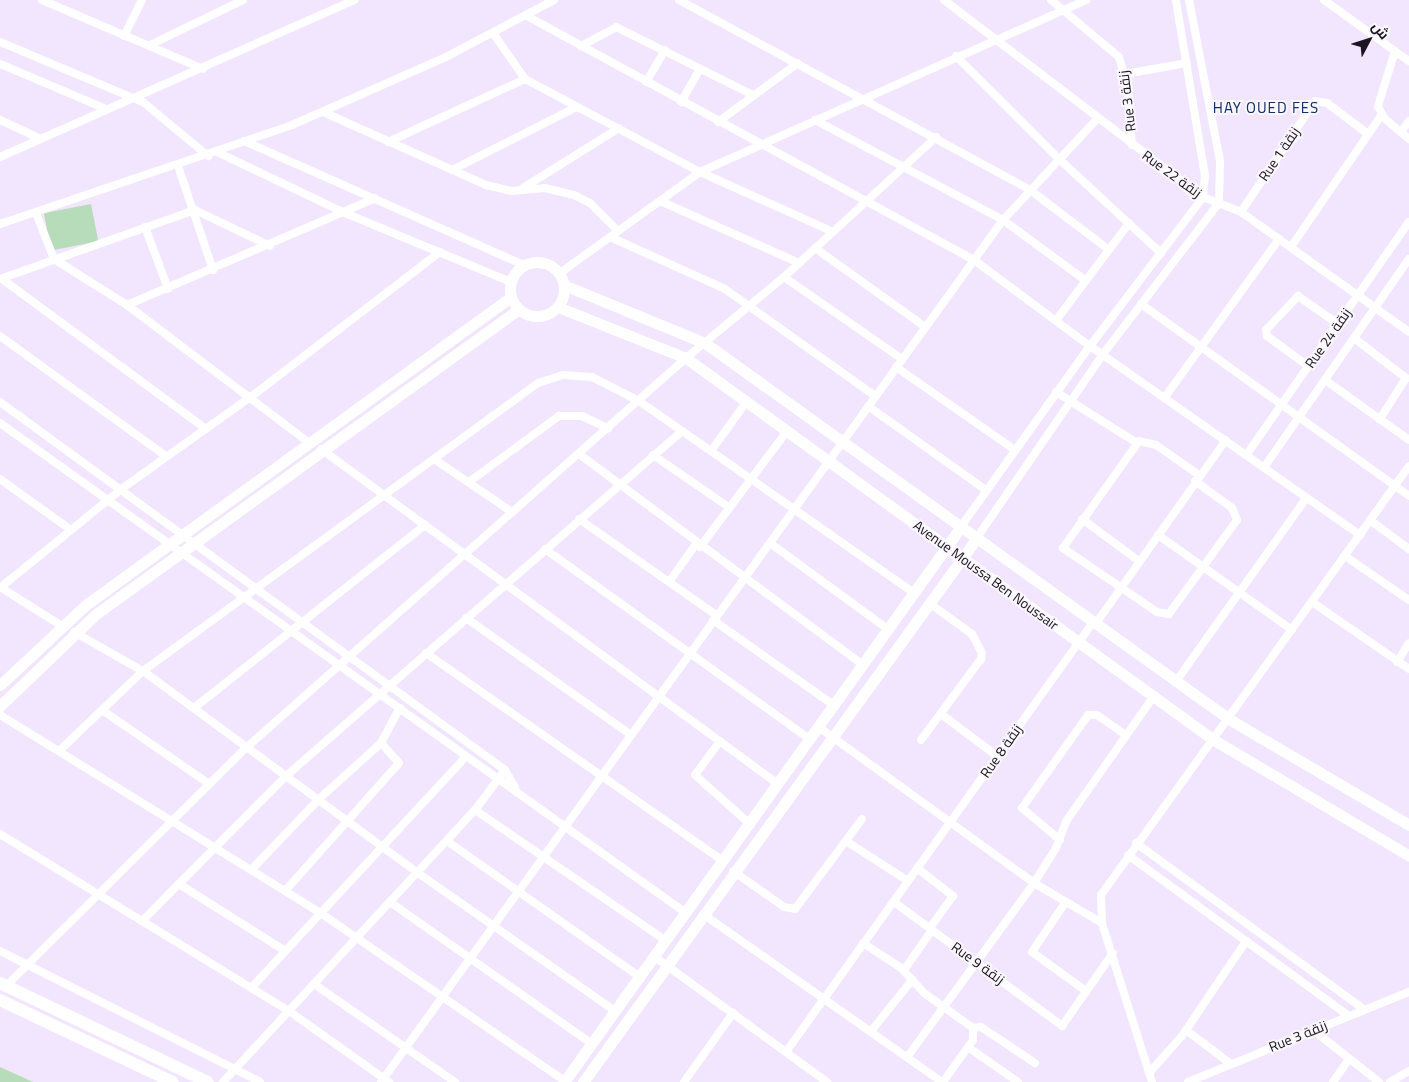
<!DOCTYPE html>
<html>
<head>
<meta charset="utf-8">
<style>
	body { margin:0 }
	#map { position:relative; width:1409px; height:1082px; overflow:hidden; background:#f2e5fe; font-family:Georgia,Cairo,serif }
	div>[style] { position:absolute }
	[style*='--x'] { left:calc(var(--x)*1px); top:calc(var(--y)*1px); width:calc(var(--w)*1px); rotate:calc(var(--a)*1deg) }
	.green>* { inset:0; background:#b7dcb9; transform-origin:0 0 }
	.street>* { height:8px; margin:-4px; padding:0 4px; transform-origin:4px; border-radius:4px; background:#fff }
	.secondary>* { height:11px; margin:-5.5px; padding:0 5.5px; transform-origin:5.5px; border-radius:5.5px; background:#fff }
	.secondary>.ring { margin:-5.5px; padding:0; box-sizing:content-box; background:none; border:11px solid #fff; border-radius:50% }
	.primary>* { height:12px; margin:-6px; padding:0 6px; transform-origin:6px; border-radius:6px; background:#fff }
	span { translate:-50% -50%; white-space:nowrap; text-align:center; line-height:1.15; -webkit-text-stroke:4px #faf7fd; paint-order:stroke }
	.street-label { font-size:14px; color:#1b1520 }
	.neighbourhood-label { font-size:15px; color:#113065; letter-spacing:1px }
	.north { position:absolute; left:1344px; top:15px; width:50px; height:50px; -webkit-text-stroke:4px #faf7fd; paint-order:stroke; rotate:50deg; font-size:14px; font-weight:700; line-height:20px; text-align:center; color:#1b1520 }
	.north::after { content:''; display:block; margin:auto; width:18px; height:22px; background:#1b1520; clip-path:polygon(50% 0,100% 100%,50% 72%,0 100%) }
</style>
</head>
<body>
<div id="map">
	<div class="green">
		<div style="left:91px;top:204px;width:38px;height:48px;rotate:79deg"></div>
		<div style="clip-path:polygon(0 1067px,33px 1082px,0 1082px)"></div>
	</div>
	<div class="street">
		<div style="--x:42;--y:0;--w:175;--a:23.2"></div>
		<div style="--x:679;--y:0;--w:399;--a:28.4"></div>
		<div style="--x:1030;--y:190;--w:98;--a:37.1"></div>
		<div style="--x:944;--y:0;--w:325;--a:37.3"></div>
		<div style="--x:1203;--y:197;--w:41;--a:21.5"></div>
		<div style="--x:1241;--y:212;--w:206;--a:35.5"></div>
		<div style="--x:1051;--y:0;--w:89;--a:40"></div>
		<div style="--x:1119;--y:57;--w:32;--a:74"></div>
		<div style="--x:1128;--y:88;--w:57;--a:86"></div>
		<div style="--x:1324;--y:0;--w:105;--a:35.7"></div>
		<div style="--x:527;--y:16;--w:509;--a:28.63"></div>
		<div style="--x:974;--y:260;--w:144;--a:36.6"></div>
		<div style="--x:1090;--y:346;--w:330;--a:35"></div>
		<div style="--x:493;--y:33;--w:56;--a:55.2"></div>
		<div style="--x:525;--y:79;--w:198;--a:28"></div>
		<div style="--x:700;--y:172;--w:144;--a:24.2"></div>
		<div style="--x:124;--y:36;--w:40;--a:-63.4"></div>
		<div style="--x:0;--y:42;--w:155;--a:22.8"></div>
		<div style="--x:143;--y:102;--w:85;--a:39.7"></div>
		<div style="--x:150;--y:45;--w:103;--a:-25.8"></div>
		<div style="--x:581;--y:46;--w:40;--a:-28"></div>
		<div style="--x:616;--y:27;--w:153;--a:26.4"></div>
		<div style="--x:1395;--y:51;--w:58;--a:107.2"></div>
		<div style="--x:1378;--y:106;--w:13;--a:63"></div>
		<div style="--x:1384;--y:118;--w:33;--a:40"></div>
		<div style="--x:956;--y:56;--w:146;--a:45"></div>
		<div style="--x:1059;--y:159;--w:139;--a:42.7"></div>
		<div style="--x:0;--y:64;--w:115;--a:23"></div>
		<div style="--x:1125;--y:74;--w:63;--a:-10.1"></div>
		<div style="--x:646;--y:82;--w:37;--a:-59"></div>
		<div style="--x:681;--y:102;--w:38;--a:-60"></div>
		<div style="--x:323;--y:112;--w:179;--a:24.1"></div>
		<div style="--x:486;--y:185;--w:27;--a:13"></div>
		<div style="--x:512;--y:191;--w:33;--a:-5"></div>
		<div style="--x:545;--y:188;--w:32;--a:14"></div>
		<div style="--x:576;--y:196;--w:16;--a:27"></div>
		<div style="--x:590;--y:203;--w:40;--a:45"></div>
		<div style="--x:0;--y:120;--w:45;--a:24.9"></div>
		<div style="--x:815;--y:120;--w:213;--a:28"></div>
		<div style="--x:1003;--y:220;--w:102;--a:36.2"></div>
		<div style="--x:718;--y:122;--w:99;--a:-36.4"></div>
		<div style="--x:1401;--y:132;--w:14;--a:-54"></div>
		<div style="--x:244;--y:141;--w:306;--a:23.9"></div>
		<div style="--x:388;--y:142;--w:151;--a:-24.7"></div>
		<div style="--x:217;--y:152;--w:142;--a:25.5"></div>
		<div style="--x:345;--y:213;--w:180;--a:22.6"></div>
		<div style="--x:0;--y:157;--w:388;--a:-23.9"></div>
		<div style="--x:178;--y:166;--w:110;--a:71.4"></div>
		<div style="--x:452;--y:170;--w:138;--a:-26.8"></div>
		<div style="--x:523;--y:188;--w:113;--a:-32"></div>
		<div style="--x:660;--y:201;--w:152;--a:24"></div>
		<div style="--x:1241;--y:212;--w:133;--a:-56.3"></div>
		<div style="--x:1315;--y:101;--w:12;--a:9"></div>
		<div style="--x:1327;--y:103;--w:51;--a:37.1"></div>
		<div style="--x:36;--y:213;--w:49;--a:68.6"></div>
		<div style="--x:54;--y:259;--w:86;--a:32.2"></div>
		<div style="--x:127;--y:305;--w:226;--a:37.1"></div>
		<div style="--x:0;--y:224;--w:308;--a:-18.7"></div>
		<div style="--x:292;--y:125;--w:168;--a:-23.8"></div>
		<div style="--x:446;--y:57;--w:122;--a:-27.8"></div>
		<div style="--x:145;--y:227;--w:66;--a:69.6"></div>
		<div style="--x:610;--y:237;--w:126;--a:24.3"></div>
		<div style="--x:725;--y:289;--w:184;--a:35.5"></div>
		<div style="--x:1291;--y:247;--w:161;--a:-55.6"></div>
		<div style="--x:815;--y:248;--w:134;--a:35.6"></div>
		<div style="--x:560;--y:273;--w:173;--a:-35.8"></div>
		<div style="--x:700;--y:172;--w:423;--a:-24"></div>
		<div style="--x:784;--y:277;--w:144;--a:34.8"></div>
		<div style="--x:0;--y:279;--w:207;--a:-19.5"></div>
		<div style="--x:195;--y:210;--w:83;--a:25.6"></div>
		<div style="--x:2;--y:279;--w:252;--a:36.3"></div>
		<div style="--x:1141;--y:304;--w:330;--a:35.6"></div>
		<div style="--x:127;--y:305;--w:270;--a:-23.3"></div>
		<div style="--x:1057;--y:319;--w:120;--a:-53.1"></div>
		<div style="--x:0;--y:336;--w:205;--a:35.9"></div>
		<div style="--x:1354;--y:338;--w:66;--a:37.6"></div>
		<div style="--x:1406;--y:378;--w:49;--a:122.4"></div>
		<div style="--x:1308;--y:366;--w:51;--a:-143.8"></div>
		<div style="--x:1267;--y:336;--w:6;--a:-99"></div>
		<div style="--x:1266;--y:330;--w:47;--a:-46.7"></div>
		<div style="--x:1298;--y:296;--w:49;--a:35"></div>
		<div style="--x:896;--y:367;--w:145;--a:34.9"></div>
		<div style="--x:1325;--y:380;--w:103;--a:35.5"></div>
		<div style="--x:1056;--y:392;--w:96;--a:32.2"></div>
		<div style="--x:1165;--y:397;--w:195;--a:-54.2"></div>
		<div style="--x:0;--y:402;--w:625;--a:36.08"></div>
		<div style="--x:505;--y:770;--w:20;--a:60"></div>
		<div style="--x:868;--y:406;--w:146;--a:35.5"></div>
		<div style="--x:0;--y:423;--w:843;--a:35.54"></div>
		<div style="--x:321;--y:449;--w:567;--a:36.24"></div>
		<div style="--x:711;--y:451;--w:62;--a:-54.2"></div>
		<div style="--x:579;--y:454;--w:355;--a:36.6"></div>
		<div style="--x:1247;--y:454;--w:283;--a:-55.1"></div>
		<div style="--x:653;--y:455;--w:93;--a:34.5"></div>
		<div style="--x:434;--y:459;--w:94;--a:34.2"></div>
		<div style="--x:1265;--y:466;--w:252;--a:-55.2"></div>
		<div style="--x:0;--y:479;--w:87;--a:35.7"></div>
		<div style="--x:1195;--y:481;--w:46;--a:36.1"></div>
		<div style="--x:1232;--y:508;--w:13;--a:67"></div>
		<div style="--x:1237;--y:520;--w:116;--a:125.9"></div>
		<div style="--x:1169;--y:614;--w:12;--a:-171"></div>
		<div style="--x:1157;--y:612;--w:114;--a:-145.8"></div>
		<div style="--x:1063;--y:548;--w:131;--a:-54.6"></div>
		<div style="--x:1139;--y:441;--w:17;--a:13"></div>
		<div style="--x:1156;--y:445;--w:52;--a:34.9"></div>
		<div style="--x:469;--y:482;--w:112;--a:-36.3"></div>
		<div style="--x:559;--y:416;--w:23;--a:0"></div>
		<div style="--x:582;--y:416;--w:29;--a:25"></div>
		<div style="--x:579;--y:519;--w:167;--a:35"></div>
		<div style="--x:1082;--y:519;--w:71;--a:36.4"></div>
		<div style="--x:1370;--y:520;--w:49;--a:36.6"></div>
		<div style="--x:960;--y:528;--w:224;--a:-54.5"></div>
		<div style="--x:1090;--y:346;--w:187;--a:-52.8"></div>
		<div style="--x:1203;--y:197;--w:21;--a:-85"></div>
		<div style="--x:1205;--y:176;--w:178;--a:-99.4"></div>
		<div style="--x:1158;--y:535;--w:164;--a:35.3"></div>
		<div style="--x:976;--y:539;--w:224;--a:-55.5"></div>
		<div style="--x:1103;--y:354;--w:190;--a:-52.5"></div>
		<div style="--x:1219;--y:203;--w:42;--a:-88.6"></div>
		<div style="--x:1220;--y:161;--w:164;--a:-100.9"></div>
		<div style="--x:770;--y:543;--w:147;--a:36.2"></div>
		<div style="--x:700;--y:547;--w:146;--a:-53.1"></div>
		<div style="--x:545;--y:549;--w:327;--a:35.7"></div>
		<div style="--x:1345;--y:556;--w:78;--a:34.5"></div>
		<div style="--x:669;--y:582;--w:47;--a:-54.6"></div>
		<div style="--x:0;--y:587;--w:71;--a:32.3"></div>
		<div style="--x:0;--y:588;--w:155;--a:-39.2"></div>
		<div style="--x:120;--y:490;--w:162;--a:-35.5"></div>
		<div style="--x:252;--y:396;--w:237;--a:-37.5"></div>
		<div style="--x:1312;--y:602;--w:118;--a:34.6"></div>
		<div style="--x:466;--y:618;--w:202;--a:35.3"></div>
		<div style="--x:713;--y:620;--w:149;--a:35.2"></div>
		<div style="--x:1097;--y:622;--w:223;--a:-54.7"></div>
		<div style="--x:74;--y:632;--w:79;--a:29.5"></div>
		<div style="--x:143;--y:671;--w:341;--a:36.3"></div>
		<div style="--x:418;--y:873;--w:241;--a:35"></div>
		<div style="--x:426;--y:653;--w:363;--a:35"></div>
		<div style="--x:1397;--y:662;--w:22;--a:-58"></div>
		<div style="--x:1177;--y:680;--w:224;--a:-54.6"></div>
		<div style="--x:194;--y:708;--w:295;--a:-38.4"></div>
		<div style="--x:102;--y:710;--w:129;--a:34.6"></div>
		<div style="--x:941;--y:714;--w:70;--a:36.9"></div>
		<div style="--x:0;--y:715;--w:375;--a:31.7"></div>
		<div style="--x:319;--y:912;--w:300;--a:34.5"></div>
		<div style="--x:820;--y:728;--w:264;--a:35.9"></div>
		<div style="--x:1034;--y:883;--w:79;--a:30.5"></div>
		<div style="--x:921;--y:740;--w:101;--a:-53.5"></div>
		<div style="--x:981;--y:659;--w:6;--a:-81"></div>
		<div style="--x:982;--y:653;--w:21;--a:-118"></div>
		<div style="--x:972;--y:634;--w:53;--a:-144.2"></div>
		<div style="--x:720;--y:741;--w:42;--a:126.3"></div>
		<div style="--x:695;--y:775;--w:74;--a:41.7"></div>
		<div style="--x:60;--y:750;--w:115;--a:-43.6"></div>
		<div style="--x:143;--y:671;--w:489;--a:-36.1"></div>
		<div style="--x:538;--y:383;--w:26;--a:-18"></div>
		<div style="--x:563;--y:375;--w:29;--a:4"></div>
		<div style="--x:592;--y:377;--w:53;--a:27.1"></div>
		<div style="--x:639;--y:401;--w:335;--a:34.9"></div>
		<div style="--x:475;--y:810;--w:232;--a:34.4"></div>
		<div style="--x:0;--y:834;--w:339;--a:31.5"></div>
		<div style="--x:289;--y:1011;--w:123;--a:35.4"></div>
		<div style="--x:1060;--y:840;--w:50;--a:-139.9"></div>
		<div style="--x:1022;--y:808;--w:114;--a:-54.6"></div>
		<div style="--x:1088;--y:715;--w:9;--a:0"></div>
		<div style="--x:1097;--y:715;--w:35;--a:35"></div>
		<div style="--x:447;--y:841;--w:236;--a:35.2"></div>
		<div style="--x:846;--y:841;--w:74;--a:32.8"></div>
		<div style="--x:1136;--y:843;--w:282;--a:36.1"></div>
		<div style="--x:1128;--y:855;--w:273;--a:36.1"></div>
		<div style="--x:917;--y:868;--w:46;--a:37.9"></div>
		<div style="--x:953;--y:896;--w:39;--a:126"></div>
		<div style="--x:251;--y:870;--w:98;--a:-46.2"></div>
		<div style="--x:319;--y:799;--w:84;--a:-42.1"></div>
		<div style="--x:381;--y:743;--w:40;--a:-62"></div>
		<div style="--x:733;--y:871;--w:62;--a:35.2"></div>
		<div style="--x:784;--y:907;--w:11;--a:10"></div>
		<div style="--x:795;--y:909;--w:112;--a:-53.3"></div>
		<div style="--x:179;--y:884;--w:124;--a:32.2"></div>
		<div style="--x:285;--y:891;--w:171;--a:-48.3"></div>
		<div style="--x:399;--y:763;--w:27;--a:-132"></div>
		<div style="--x:390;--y:902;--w:247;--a:35.1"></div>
		<div style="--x:894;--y:902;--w:209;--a:36.4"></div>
		<div style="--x:1062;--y:1026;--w:89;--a:-55.1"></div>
		<div style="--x:1065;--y:903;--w:59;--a:124"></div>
		<div style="--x:1032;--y:952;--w:67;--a:35.8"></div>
		<div style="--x:703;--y:914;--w:292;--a:35.1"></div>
		<div style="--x:143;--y:920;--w:203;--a:-45.2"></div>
		<div style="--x:286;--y:776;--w:525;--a:-41.06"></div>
		<div style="--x:863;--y:943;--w:45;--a:33.3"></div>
		<div style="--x:901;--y:968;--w:34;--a:47"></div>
		<div style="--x:924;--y:993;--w:60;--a:35.5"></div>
		<div style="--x:973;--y:1028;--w:12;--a:90"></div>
		<div style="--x:973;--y:1040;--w:52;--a:125.5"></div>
		<div style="--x:0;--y:951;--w:291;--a:26.7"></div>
		<div style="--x:655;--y:957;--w:213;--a:36"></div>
		<div style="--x:904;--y:970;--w:49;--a:-55"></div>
		<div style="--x:314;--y:984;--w:172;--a:34.8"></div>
		<div style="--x:6;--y:986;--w:338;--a:-44.8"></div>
		<div style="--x:246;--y:748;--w:588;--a:-41.55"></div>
		<div style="--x:686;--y:358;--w:127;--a:-39.6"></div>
		<div style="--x:784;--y:277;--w:207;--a:-42.6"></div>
		<div style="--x:251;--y:988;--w:316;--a:-47.1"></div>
		<div style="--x:973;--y:1028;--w:8;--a:-7"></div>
		<div style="--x:981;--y:1027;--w:65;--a:33.7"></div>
		<div style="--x:872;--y:1030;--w:64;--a:-51.3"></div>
		<div style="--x:1186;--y:1030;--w:56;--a:37.1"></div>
		<div style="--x:1313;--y:1030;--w:84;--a:38.2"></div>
		<div style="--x:968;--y:1047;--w:61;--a:35"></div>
		<div style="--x:786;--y:1052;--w:530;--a:-54.45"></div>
		<div style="--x:908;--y:1056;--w:214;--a:-53.9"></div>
		<div style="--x:1034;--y:883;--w:41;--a:-57.8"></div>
		<div style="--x:1056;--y:848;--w:30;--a:-69"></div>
		<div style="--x:1067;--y:820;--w:150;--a:-55"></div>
		<div style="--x:1149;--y:1073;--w:50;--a:-48.3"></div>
		<div style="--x:1182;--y:1036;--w:115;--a:-56"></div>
		<div style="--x:223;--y:1082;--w:371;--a:-47.2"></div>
		<div style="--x:475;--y:810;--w:50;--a:-53.1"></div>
		<div style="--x:381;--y:1082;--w:1063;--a:-54.19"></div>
		<div style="--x:1003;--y:220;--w:138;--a:-47.1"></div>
		<div style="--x:684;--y:1082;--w:85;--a:-54.6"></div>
		<div style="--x:1152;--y:1082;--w:167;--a:-107.5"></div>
		<div style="--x:1102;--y:923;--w:28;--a:-92"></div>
		<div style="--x:1101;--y:895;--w:528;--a:-54.32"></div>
		<div style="--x:1188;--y:1082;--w:239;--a:-22.2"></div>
		<div style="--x:1333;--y:1082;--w:28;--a:-55"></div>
		<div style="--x:1390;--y:1082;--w:22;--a:-30"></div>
	</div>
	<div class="secondary">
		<div class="ring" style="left:510px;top:262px;width:43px;height:43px"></div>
		<div style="--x:564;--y:285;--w:152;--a:22.4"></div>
		<div style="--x:705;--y:343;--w:645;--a:35.66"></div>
		<div style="--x:1229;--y:719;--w:209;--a:30.5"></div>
		<div style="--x:558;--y:307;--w:138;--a:21.7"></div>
		<div style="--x:686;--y:358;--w:652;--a:35.89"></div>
		<div style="--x:1214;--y:740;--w:227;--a:30.7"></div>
		<div style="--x:0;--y:685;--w:119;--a:-43"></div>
		<div style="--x:87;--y:604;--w:523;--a:-35.91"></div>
		<div style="--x:0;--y:706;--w:133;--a:-43.8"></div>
		<div style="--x:96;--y:614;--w:521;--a:-35.79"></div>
		<div style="--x:564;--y:1082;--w:681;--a:-54.44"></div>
		<div style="--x:583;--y:1082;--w:670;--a:-54.1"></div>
	</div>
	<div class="primary">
		<div style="--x:0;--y:983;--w:230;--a:25.5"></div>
		<div style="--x:0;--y:1000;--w:191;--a:25.4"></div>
	</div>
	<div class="street-label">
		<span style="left:1127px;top:101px;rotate:-97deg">Rue 3 زنقة</span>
		<span style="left:1279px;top:154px;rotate:-56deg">Rue 1 زنقة</span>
		<span style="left:1172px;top:174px;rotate:36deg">Rue 22 زنقة</span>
		<span style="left:1328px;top:338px;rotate:-55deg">Rue 24 زنقة</span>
		<span style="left:986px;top:575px;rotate:36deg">Avenue Moussa Ben Noussair</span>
		<span style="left:1001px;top:751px;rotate:-55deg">Rue 8 زنقة</span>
		<span style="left:978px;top:963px;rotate:36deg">Rue 9 زنقة</span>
		<span style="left:1298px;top:1036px;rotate:-22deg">Rue 3 زنقة</span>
	</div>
	<div class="neighbourhood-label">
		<span style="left:1266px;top:108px">HAY OUED FES</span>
	</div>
	<div class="north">ش</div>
</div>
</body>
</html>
